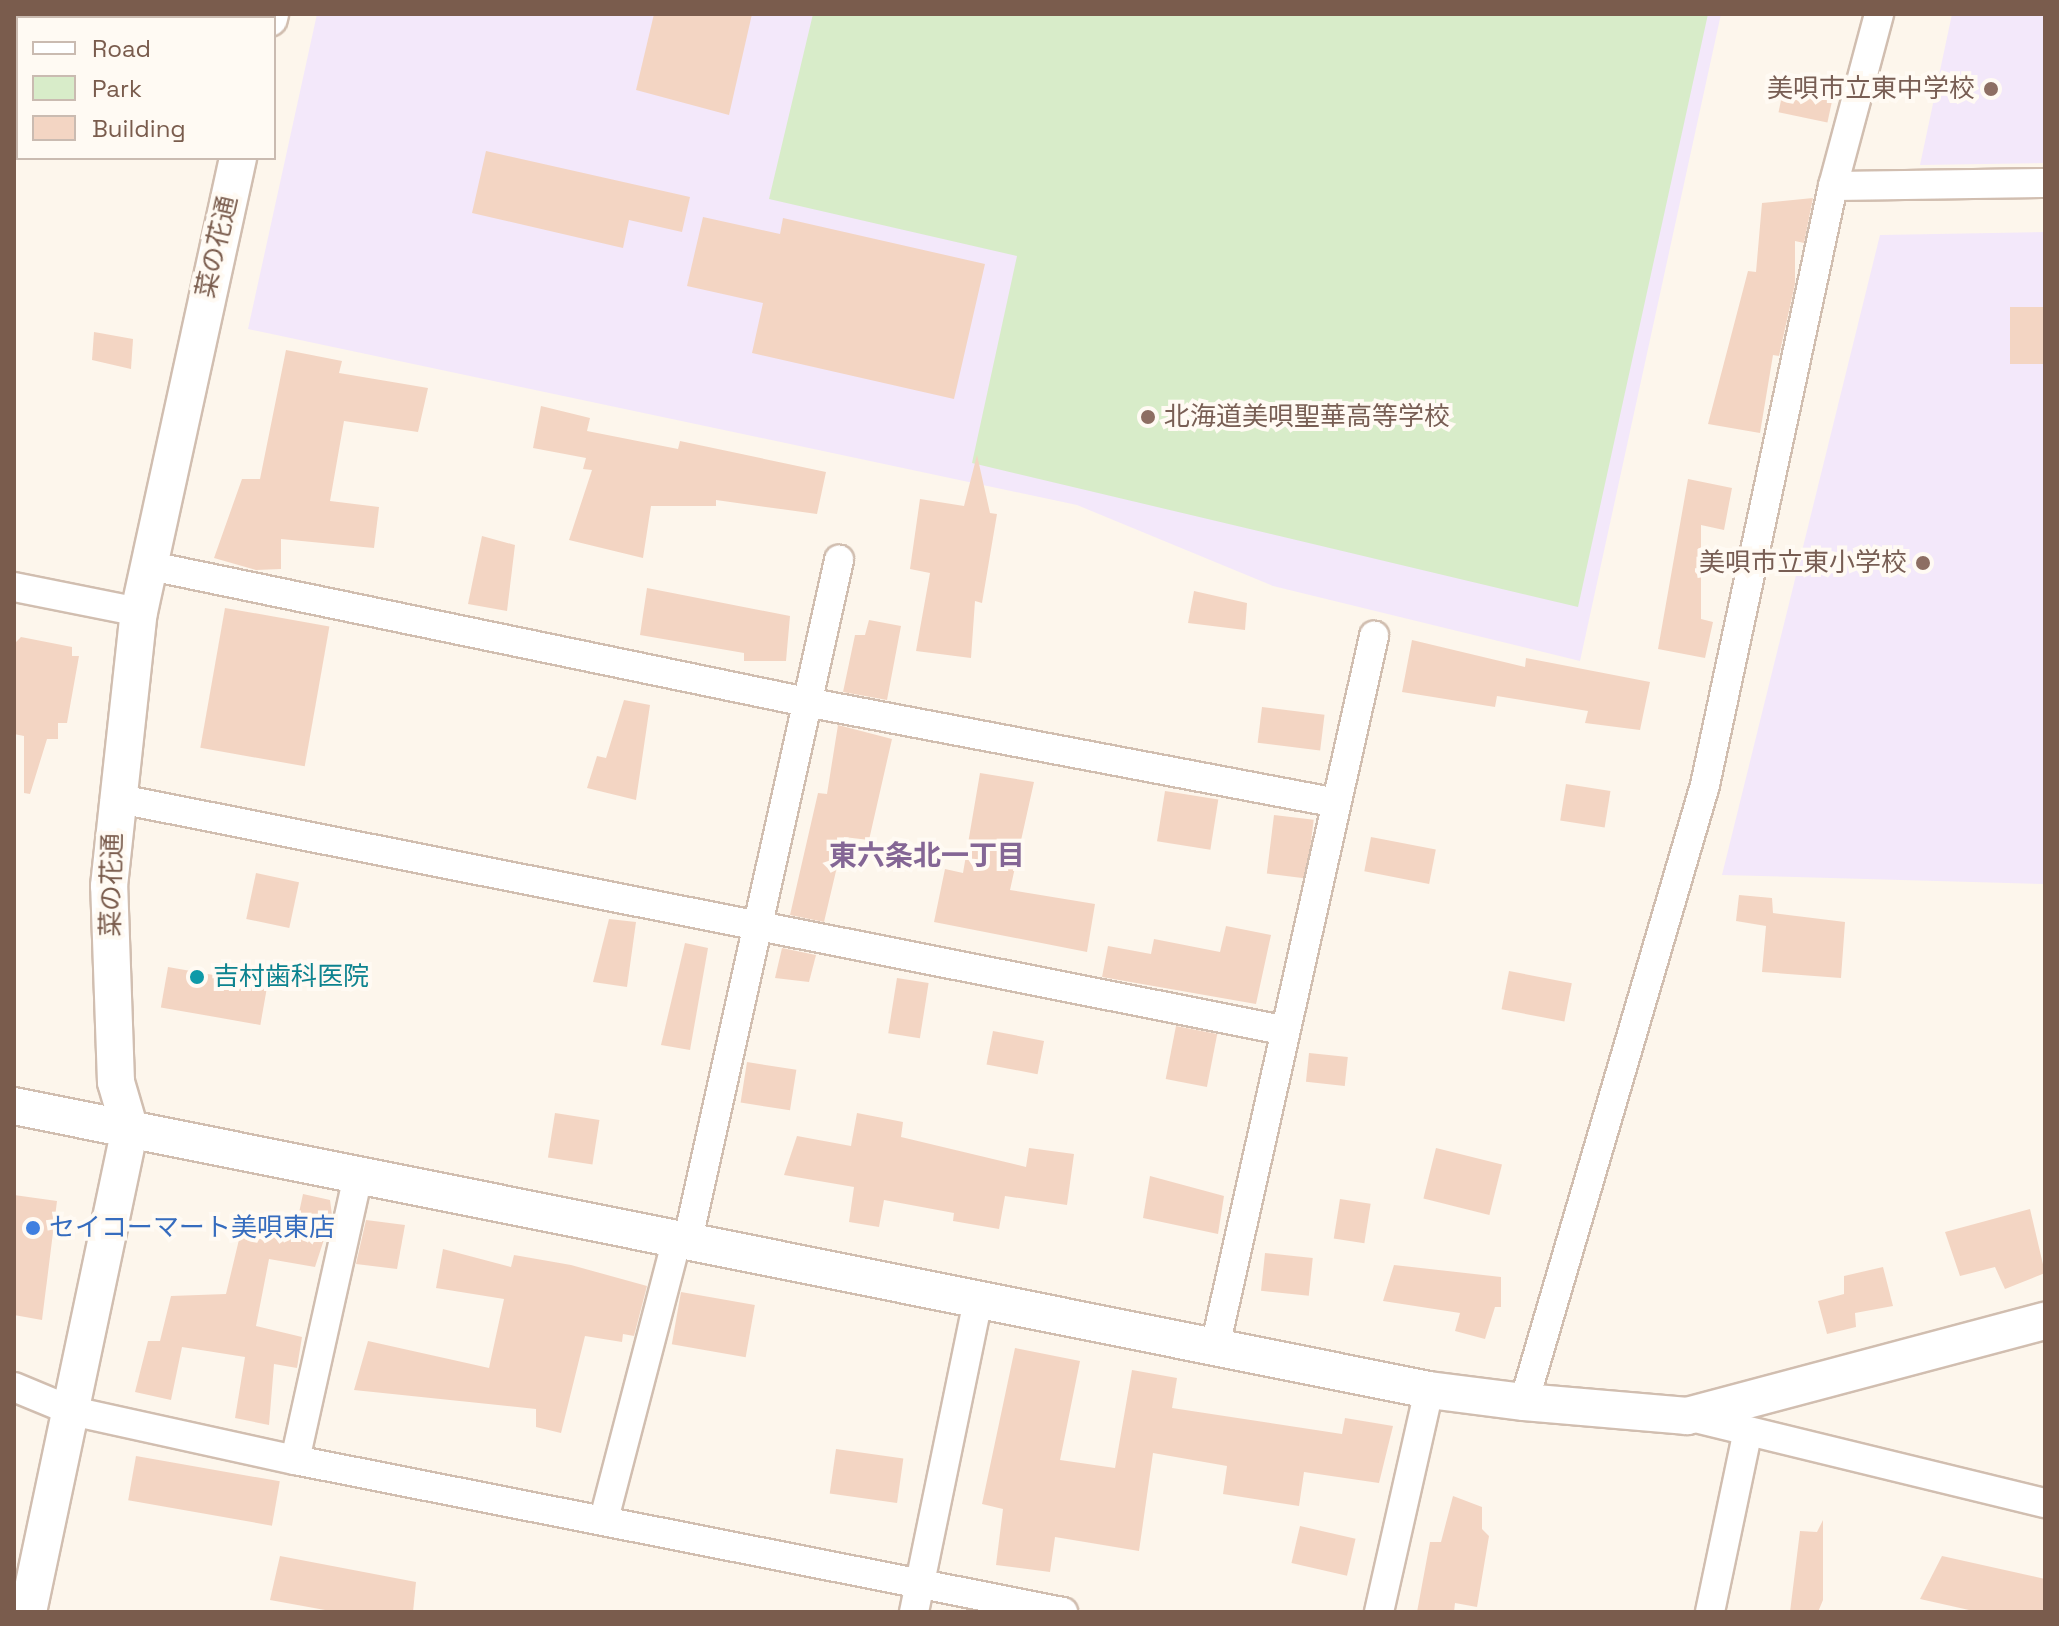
<!DOCTYPE html>
<html>
<head>
<meta charset="utf-8">
<style>
	body { margin:0 }
	#map { position:relative; width:2059px; height:1626px; overflow:hidden; background:#fdf6ec; font-family:"Space Grotesk","Noto Sans JP",sans-serif }
	div>[style] { position:absolute }
	[style*='--x'] { left:calc(var(--x)*1px); top:calc(var(--y)*1px); width:calc(var(--w)*1px); rotate:calc(var(--a)*1deg) }
	.education>* { inset:0; background:#f3e8fa }
	.green>* { inset:0; background:#d8ecc9 }
	.building>* { inset:0; background:#f3d5c3; transform-origin:0 0 }
	.roads { filter:drop-shadow(2px 0 #d1beb0) drop-shadow(-2px 0 #d1beb0) drop-shadow(0 2px #d1beb0) drop-shadow(0 -2px #d1beb0) }
	.minor>* { height:28px; margin:-14px; padding:0 14px; transform-origin:14px; border-radius:14px; background:#fff }
	.tertiary>* { height:36px; margin:-18px; padding:0 18px; transform-origin:18px; border-radius:18px; background:#fff }
	.dots>* { width:22px; height:22px; translate:-50% -50%; box-sizing:border-box; border:4px solid #fffaf3; border-radius:50% }
	span { translate:-50% -50%; white-space:nowrap; text-align:center; line-height:1.15; -webkit-text-stroke:8px #fffaf3; paint-order:stroke }
	.education-label { font-size:26px; color:#785e54 }
	.right { translate:-100% -50%; text-align:right }
	.left { translate:0 -50%; text-align:left }
	.street-label { font-size:26px; color:#7a5c4d }
	.culture-label { font-size:26px; color:#0d838f }
	.shop-label { font-size:26px; color:#366cbe }
	.neighbourhood-label { font-size:28px; color:#846695; font-weight:700 }
	.frame { position:absolute; inset:0; border:16px solid #7a5c4d; pointer-events:none }
	.legend { position:absolute; left:16px; top:16px; width:260px; height:144px; box-sizing:border-box; background:#fffaf3; border:2px solid #cabbb1; margin:0; padding:10px 14px; list-style:none; font-size:24px; color:#7a5c4d }
	.legend li { display:flex; align-items:center; gap:16px; height:40px }
	.legend b { width:40px; border:2px solid #cabbb1 }
</style>
</head>
<body>
<div id="map">
	<div class="education">
		<div style="clip-path:polygon(317px 14px,1721px 14px,1580px 661px,1273px 586px,1077px 505px,248px 329px)"></div>
		<div style="clip-path:polygon(1952px 14px,2045px 14px,2045px 163px,1920px 165px)"></div>
		<div style="clip-path:polygon(2045px 232px,2045px 884px,1722px 875px,1880px 235px)"></div>
	</div>
	<div class="green">
		<div style="clip-path:polygon(813px 14px,1708px 14px,1578px 607px,972px 463px,1017px 256px,769px 199px)"></div>
	</div>
	<div class="building">
		<div style="clip-path:polygon(654px 14px,752px 14px,729px 115px,636px 90px)"></div>
		<div style="left:1786px;top:77px;width:50px;height:36px;rotate:12deg"></div>
		<div style="clip-path:polygon(486px 151px,690px 197px,682px 232px,629px 220px,623px 248px,472px 213px)"></div>
		<div style="clip-path:polygon(1813px 198px,1804px 243px,1795px 241px,1795px 284px,1779px 356px,1773px 355px,1760px 433px,1708px 424px,1748px 271px,1756px 272px,1762px 203px)"></div>
		<div style="clip-path:polygon(703px 217px,780px 234px,783px 218px,985px 264px,954px 399px,752px 353px,763px 303px,687px 286px)"></div>
		<div style="left:2010px;top:307px;width:35px;height:57px"></div>
		<div style="clip-path:polygon(94px 332px,133px 339px,131px 369px,92px 360px)"></div>
		<div style="clip-path:polygon(286px 350px,342px 361px,339px 373px,428px 388px,418px 432px,344px 421px,330px 501px,379px 507px,374px 548px,281px 539px,281px 569px,256px 570px,214px 558px,242px 479px,260px 479px)"></div>
		<div style="clip-path:polygon(541px 406px,590px 418px,587px 431px,678px 449px,680px 441px,826px 472px,817px 514px,716px 500px,716px 506px,651px 506px,643px 558px,569px 540px,592px 470px,583px 469px,586px 458px,533px 448px)"></div>
		<div style="clip-path:polygon(977px 455px,990px 513px,997px 514px,982px 603px,975px 601px,971px 658px,916px 651px,930px 573px,910px 569px,920px 499px,964px 506px)"></div>
		<div style="clip-path:polygon(1688px 479px,1732px 488px,1724px 530px,1701px 525px,1701px 619px,1713px 622px,1705px 658px,1658px 649px)"></div>
		<div style="clip-path:polygon(482px 536px,515px 545px,507px 611px,468px 604px)"></div>
		<div style="clip-path:polygon(647px 588px,790px 616px,786px 661px,744px 661px,744px 653px,640px 635px)"></div>
		<div style="clip-path:polygon(1194px 591px,1247px 603px,1245px 630px,1188px 623px)"></div>
		<div style="left:225px;top:608px;width:106px;height:142px;rotate:10deg"></div>
		<div style="clip-path:polygon(869px 620px,901px 626px,887px 700px,843px 692px,855px 635px,865px 635px)"></div>
		<div style="clip-path:polygon(21px 637px,72px 647px,72px 656px,79px 656px,67px 723px,58px 723px,58px 739px,47px 739px,30px 794px,24px 793px,24px 736px,14px 734px,14px 644px)"></div>
		<div style="clip-path:polygon(1412px 640px,1525px 667px,1526px 658px,1650px 682px,1640px 730px,1585px 723px,1588px 711px,1497px 696px,1495px 707px,1402px 692px)"></div>
		<div style="clip-path:polygon(624px 700px,650px 705px,636px 800px,587px 788px,597px 756px,606px 758px)"></div>
		<div style="left:1262px;top:707px;width:63px;height:36px;rotate:7deg"></div>
		<div style="clip-path:polygon(838px 725px,892px 739px,869px 840px,844px 837px,824px 922px,790px 915px,818px 793px,827px 794px)"></div>
		<div style="clip-path:polygon(980px 773px,1034px 782px,1010px 890px,1095px 904px,1087px 952px,934px 922px,945px 869px,963px 873px)"></div>
		<div style="left:1566px;top:784px;width:45px;height:37px;rotate:9deg"></div>
		<div style="left:1165px;top:791px;width:54px;height:51px;rotate:9deg"></div>
		<div style="left:1274px;top:815px;width:40px;height:59px;rotate:7deg"></div>
		<div style="left:1371px;top:837px;width:66px;height:35px;rotate:11deg"></div>
		<div style="left:256px;top:873px;width:44px;height:47px;rotate:12deg"></div>
		<div style="clip-path:polygon(1739px 895px,1772px 898px,1773px 913px,1845px 922px,1841px 978px,1762px 972px,1766px 926px,1736px 921px)"></div>
		<div style="clip-path:polygon(609px 919px,636px 922px,627px 987px,593px 982px)"></div>
		<div style="clip-path:polygon(1226px 926px,1271px 935px,1256px 1004px,1102px 977px,1108px 946px,1151px 954px,1154px 939px,1220px 952px)"></div>
		<div style="clip-path:polygon(685px 943px,708px 948px,690px 1050px,661px 1045px)"></div>
		<div style="clip-path:polygon(782px 948px,816px 955px,809px 982px,775px 978px)"></div>
		<div style="left:168px;top:967px;width:101px;height:41px;rotate:10deg"></div>
		<div style="left:1509px;top:971px;width:64px;height:39px;rotate:11deg"></div>
		<div style="left:897px;top:978px;width:32px;height:56px;rotate:9deg"></div>
		<div style="left:1176px;top:1026px;width:42px;height:54px;rotate:11deg"></div>
		<div style="left:993px;top:1031px;width:52px;height:34px;rotate:11deg"></div>
		<div style="left:1309px;top:1053px;width:39px;height:29px;rotate:6deg"></div>
		<div style="left:747px;top:1062px;width:50px;height:41px;rotate:9deg"></div>
		<div style="left:555px;top:1113px;width:45px;height:45px;rotate:9deg"></div>
		<div style="clip-path:polygon(857px 1113px,903px 1122px,901px 1137px,1026px 1167px,1029px 1148px,1074px 1154px,1067px 1205px,1005px 1196px,999px 1229px,953px 1221px,954px 1213px,884px 1200px,879px 1227px,849px 1222px,854px 1187px,784px 1175px,797px 1136px,851px 1146px)"></div>
		<div style="left:1436px;top:1148px;width:68px;height:52px;rotate:14deg"></div>
		<div style="clip-path:polygon(1150px 1176px,1224px 1196px,1218px 1234px,1143px 1218px)"></div>
		<div style="clip-path:polygon(303px 1194px,330px 1200px,332px 1215px,315px 1267px,269px 1259px,256px 1326px,302px 1337px,297px 1368px,274px 1364px,269px 1425px,235px 1418px,245px 1357px,182px 1347px,171px 1400px,135px 1392px,148px 1341px,160px 1341px,171px 1296px,226px 1294px,242px 1227px,294px 1236px)"></div>
		<div style="clip-path:polygon(14px 1195px,57px 1201px,42px 1320px,14px 1315px)"></div>
		<div style="left:1340px;top:1199px;width:31px;height:40px;rotate:9deg"></div>
		<div style="clip-path:polygon(2030px 1209px,2045px 1273px,2005px 1289px,1995px 1267px,1960px 1276px,1945px 1232px)"></div>
		<div style="clip-path:polygon(366px 1220px,405px 1225px,397px 1269px,356px 1264px)"></div>
		<div style="clip-path:polygon(443px 1249px,511px 1267px,514px 1255px,571px 1265px,647px 1286px,634px 1336px,623px 1334px,622px 1342px,585px 1336px,561px 1433px,536px 1427px,536px 1409px,354px 1390px,368px 1341px,489px 1368px,504px 1299px,436px 1288px)"></div>
		<div style="left:1265px;top:1253px;width:48px;height:38px;rotate:6deg"></div>
		<div style="clip-path:polygon(1394px 1265px,1501px 1277px,1501px 1307px,1495px 1307px,1485px 1339px,1455px 1331px,1460px 1313px,1383px 1301px)"></div>
		<div style="clip-path:polygon(1883px 1267px,1893px 1306px,1855px 1313px,1856px 1327px,1827px 1334px,1818px 1301px,1844px 1294px,1844px 1276px)"></div>
		<div style="left:681px;top:1292px;width:75px;height:53px;rotate:10deg"></div>
		<div style="clip-path:polygon(1015px 1348px,1080px 1361px,1060px 1460px,1115px 1468px,1132px 1370px,1177px 1378px,1172px 1408px,1342px 1434px,1345px 1418px,1393px 1426px,1379px 1483px,1304px 1472px,1299px 1506px,1223px 1494px,1227px 1466px,1153px 1453px,1139px 1551px,1055px 1537px,1050px 1572px,996px 1565px,1003px 1509px,982px 1504px)"></div>
		<div style="left:836px;top:1449px;width:68px;height:45px;rotate:8deg"></div>
		<div style="left:136px;top:1456px;width:146px;height:45px;rotate:10deg"></div>
		<div style="clip-path:polygon(1453px 1496px,1482px 1507px,1482px 1529px,1489px 1536px,1477px 1607px,1455px 1603px,1454px 1612px,1417px 1612px,1430px 1542px,1441px 1542px)"></div>
		<div style="clip-path:polygon(1823px 1520px,1823px 1600px,1818px 1612px,1790px 1612px,1800px 1531px,1817px 1532px)"></div>
		<div style="left:1300px;top:1526px;width:57px;height:38px;rotate:13deg"></div>
		<div style="clip-path:polygon(280px 1556px,416px 1582px,413px 1612px,336px 1612px,270px 1600px)"></div>
		<div style="clip-path:polygon(1942px 1556px,2045px 1579px,2045px 1612px,1978px 1612px,1920px 1599px)"></div>
	</div>
	<div class="roads">
		<div class="minor">
			<div style="--x:1833;--y:186;--w:212;--a:-0.8"></div>
			<div style="--x:146;--y:565;--w:679;--a:11.72"></div>
			<div style="--x:811;--y:703;--w:535;--a:10.76"></div>
			<div style="--x:14;--y:587;--w:127;--a:11.3"></div>
			<div style="--x:115;--y:798;--w:1190;--a:11.24"></div>
			<div style="--x:1215;--y:1347;--w:729;--a:-77.39"></div>
			<div style="--x:14;--y:1387;--w:63;--a:22.5"></div>
			<div style="--x:72;--y:1411;--w:228;--a:12.4"></div>
			<div style="--x:295;--y:1460;--w:783;--a:11.2"></div>
			<div style="--x:1524;--y:1402;--w:643;--a:-73.65"></div>
			<div style="--x:1705;--y:785;--w:613;--a:-77.94"></div>
			<div style="--x:1833;--y:186;--w:178;--a:-75"></div>
			<div style="--x:1687;--y:1416;--w:368;--a:13.7"></div>
			<div style="--x:295;--y:1460;--w:292;--a:-77.5"></div>
			<div style="--x:604;--y:1519;--w:277;--a:-75.4"></div>
			<div style="--x:674;--y:1251;--w:18;--a:-41"></div>
			<div style="--x:688;--y:1239;--w:696;--a:-77.46"></div>
			<div style="--x:914;--y:1612;--w:319;--a:-78.4"></div>
			<div style="--x:1379;--y:1612;--w:228;--a:-77.3"></div>
			<div style="--x:1710;--y:1612;--w:181;--a:-78.2"></div>
		</div>
		<div class="tertiary">
			<div style="--x:269;--y:18;--w:4;--a:-76"></div>
			<div style="--x:14;--y:1106;--w:1443;--a:11.35"></div>
			<div style="--x:1429;--y:1390;--w:96;--a:7.2"></div>
			<div style="--x:1524;--y:1402;--w:164;--a:4.9"></div>
			<div style="--x:1687;--y:1416;--w:370;--a:-14.9"></div>
			<div style="--x:28;--y:1612;--w:493;--a:-78.1"></div>
			<div style="--x:130;--y:1130;--w:50;--a:-106.3"></div>
			<div style="--x:116;--y:1082;--w:196;--a:-92"></div>
			<div style="--x:109;--y:886;--w:276;--a:-83.8"></div>
			<div style="--x:139;--y:612;--w:465;--a:-77.7"></div>
		</div>
	</div>
	<div class="dots">
		<div style="left:1991px;top:89px;background:#8d6e63"></div>
		<div style="left:1148px;top:417px;background:#8d6e63"></div>
		<div style="left:1923px;top:563px;background:#8d6e63"></div>
		<div style="left:197px;top:977px;background:#0f9aa8"></div>
		<div style="left:33px;top:1228px;background:#3f7fe0"></div>
	</div>
	<div class="education-label">
		<span class="right" style="left:1975px;top:89px">美唄市立東中学校</span>
		<span class="left" style="left:1164px;top:417px">北海道美唄聖華高等学校</span>
		<span class="right" style="left:1907px;top:563px">美唄市立東小学校</span>
	</div>
	<div class="street-label">
		<span style="left:217px;top:247px;rotate:-77deg">菜の花通</span>
		<span style="left:112px;top:885px;rotate:-89deg">菜の花通</span>
	</div>
	<div class="culture-label">
		<span class="left" style="left:213px;top:977px">吉村歯科医院</span>
	</div>
	<div class="shop-label">
		<span class="left" style="left:49px;top:1228px">セイコーマート美唄東店</span>
	</div>
	<div class="neighbourhood-label">
		<span style="left:927px;top:855px">東六条北一丁目</span>
	</div>
	<div class="frame"></div>
	<ul class="legend">
	<li><b style="height:10px;background:#fff"></b>Road</li>
	<li><b style="height:22px;background:#d8ecc9"></b>Park</li>
	<li><b style="height:22px;background:#f3d5c3"></b>Building</li>
	</ul>
</div>
</body>
</html>
